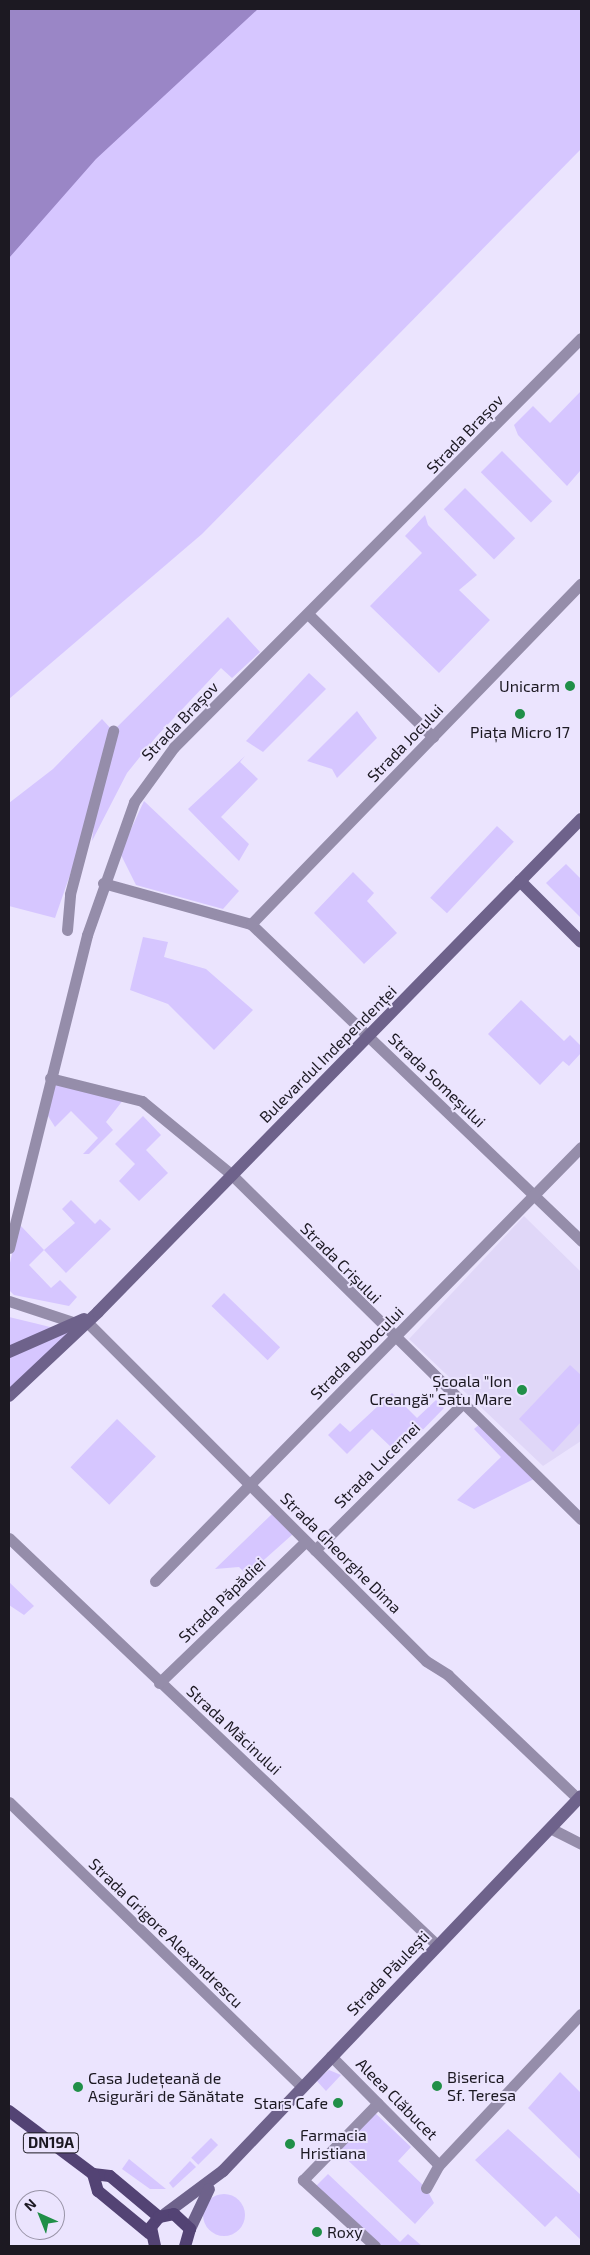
<!DOCTYPE html>
<html>
<head>
<meta charset="utf-8">
<style>
	body { margin:0 }
	#map { position:relative; width:590px; height:2255px; overflow:hidden; background:#ebe4fe; font-family:"Exo 2",sans-serif }
	div>[style] { position:absolute }
	[style*='--x'] { left:calc(var(--x)*1px); top:calc(var(--y)*1px); width:calc(var(--w)*1px); rotate:calc(var(--a)*1deg) }
	.built>* { inset:0; background:#e0d7f8 }
	.green>* { inset:0; background:#d6c6ff; transform-origin:0 0 }
	.round { border-radius:50% }
	.water>* { inset:0; background:#9a86c6 }
	.street>* { height:11px; margin:-5.5px; padding:0 5.5px; transform-origin:5.5px; border-radius:5.5px; background:#958daa }
	.secondary>* { height:12px; margin:-6px; padding:0 6px; transform-origin:6px; border-radius:6px; background:#6e628b }
	.primary>* { height:12px; margin:-6px; padding:0 6px; transform-origin:6px; border-radius:6px; background:#534374 }
	.dots>* { width:14px; height:14px; translate:-50% -50%; box-sizing:border-box; border:2px solid #ebe4fe; border-radius:50% }
	span { translate:-50% -50%; white-space:nowrap; text-align:center; line-height:1.15; -webkit-text-stroke:4px #ebe4fe; paint-order:stroke }
	.shield-label span { padding:1px 4px; background:#ebe4fe; border:1px solid; border-radius:4px; -webkit-text-stroke-width:0 }
	.shield-label { font-size:15px; color:#1c1922; font-weight:700 }
	.street-label { font-size:16px; color:#1c1922 }
	.poi-label { font-size:16px; color:#1c1922 }
	.right { translate:-100% -50%; text-align:right }
	.left { translate:0 -50%; text-align:left }
	.frame { position:absolute; inset:0; border:10px solid #1c1922; pointer-events:none }
	.north { position:absolute; left:15px; top:2190px; width:50px; height:50px; box-sizing:border-box; background:#ebe4fe; border:1px solid #9893a6; border-radius:50%; rotate:316deg; font-size:14px; font-weight:700; line-height:20px; text-align:center; color:#1c1922 }
	.north::after { content:''; display:block; margin:auto; width:18px; height:22px; background:#208f48; clip-path:polygon(50% 0,100% 100%,50% 72%,0 100%) }
</style>
</head>
<body>
<div id="map">
	<div class="built">
		<div style="clip-path:polygon(524px 1216px,581px 1272px,581px 1441px,543px 1466px,409px 1339px)"></div>
	</div>
	<div class="green">
		<div style="clip-path:polygon(9px 9px,581px 9px,581px 149px,202px 534px,9px 699px)"></div>
		<div style="clip-path:polygon(581px 391px,580px 471px,567px 486px,518px 435px,514px 425px,533px 406px,550px 423px)"></div>
		<div style="left:502px;top:451px;width:71px;height:30px;rotate:45deg"></div>
		<div style="left:465px;top:488px;width:71px;height:30px;rotate:45deg"></div>
		<div style="clip-path:polygon(425px 515px,428px 525px,477px 575px,459px 590px,490px 620px,439px 673px,370px 606px,422px 553px,405px 536px)"></div>
		<div style="clip-path:polygon(228px 617px,260px 652px,232px 678px,221px 668px,156px 737px,127px 773px,92px 841px,97px 797px,55px 918px,9px 906px,9px 803px,53px 769px,102px 719px,113px 731px)"></div>
		<div style="clip-path:polygon(309px 673px,326px 689px,263px 752px,246px 741px)"></div>
		<div style="clip-path:polygon(357px 711px,377px 738px,337px 778px,332px 769px,307px 761px)"></div>
		<div style="clip-path:polygon(245px 756px,240px 762px,258px 779px,221px 817px,249px 844px,239px 861px,188px 809px)"></div>
		<div style="clip-path:polygon(144px 801px,239px 891px,223px 909px,136px 885px,120px 853px)"></div>
		<div style="left:497px;top:826px;width:23px;height:98px;rotate:43deg"></div>
		<div style="clip-path:polygon(566px 864px,581px 879px,581px 918px,546px 883px)"></div>
		<div style="clip-path:polygon(353px 872px,374px 893px,367px 901px,397px 933px,364px 964px,314px 913px)"></div>
		<div style="clip-path:polygon(143px 937px,168px 942px,164px 957px,206px 969px,253px 1010px,214px 1050px,168px 1004px,130px 990px)"></div>
		<div style="clip-path:polygon(521px 1000px,564px 1041px,570px 1035px,581px 1046px,581px 1053px,569px 1066px,563px 1061px,540px 1085px,488px 1034px)"></div>
		<div style="clip-path:polygon(50px 1078px,127px 1095px,106px 1122px,113px 1130px,89px 1154px,83px 1154px,98px 1138px,71px 1111px,55px 1127px,43px 1108px)"></div>
		<div style="clip-path:polygon(143px 1116px,161px 1135px,146px 1150px,168px 1173px,139px 1201px,119px 1181px,135px 1164px,115px 1144px)"></div>
		<div style="clip-path:polygon(71px 1200px,95px 1224px,100px 1219px,111px 1229px,66px 1273px,44px 1250px,29px 1265px,51px 1288px,60px 1280px,77px 1297px,69px 1306px,14px 1295px,9px 1290px,9px 1267px,19px 1224px,44px 1250px,75px 1223px,62px 1209px)"></div>
		<div style="left:224px;top:1293px;width:78px;height:18px;rotate:44deg"></div>
		<div style="clip-path:polygon(9px 1317px,38px 1324px,58px 1329px,9px 1347px)"></div>
		<div style="clip-path:polygon(79px 1324px,9px 1392px,9px 1354px)"></div>
		<div style="clip-path:polygon(570px 1365px,581px 1375px,581px 1422px,553px 1452px,519px 1419px)"></div>
		<div style="clip-path:polygon(392px 1393px,417px 1418px,436px 1400px,444px 1408px,409px 1444px,401px 1437px,391px 1447px,372px 1429px,347px 1454px,328px 1435px,340px 1423px,350px 1432px)"></div>
		<div style="left:117px;top:1419px;width:54px;height:67px;rotate:44deg"></div>
		<div style="clip-path:polygon(481px 1423px,534px 1479px,474px 1509px,457px 1500px,501px 1457px,474px 1429px)"></div>
		<div style="clip-path:polygon(272px 1514px,293px 1534px,247px 1575px,239px 1567px,215px 1569px)"></div>
		<div style="clip-path:polygon(9px 1582px,34px 1606px,24px 1615px,9px 1605px)"></div>
		<div style="clip-path:polygon(329px 2070px,341px 2075px,326px 2091px,316px 2080px)"></div>
		<div style="clip-path:polygon(560px 2072px,581px 2093px,581px 2160px,528px 2108px)"></div>
		<div style="clip-path:polygon(372px 2110px,411px 2147px,398px 2161px,426px 2188px,434px 2203px,415px 2224px,335px 2148px)"></div>
		<div style="clip-path:polygon(508px 2129px,581px 2195px,581px 2240px,556px 2216px,545px 2227px,475px 2160px)"></div>
		<div style="left:211px;top:2138px;width:10px;height:28px;rotate:45deg"></div>
		<div style="clip-path:polygon(129px 2159px,166px 2189px,150px 2189px,122px 2169px)"></div>
		<div style="clip-path:polygon(190px 2161px,196px 2167px,173px 2188px,169px 2183px)"></div>
		<div style="clip-path:polygon(328px 2174px,400px 2242px,408px 2234px,422px 2246px,375px 2246px,313px 2189px)"></div>
		<div class="round" style="left:203px;top:2194px;width:42px;height:42px"></div>
	</div>
	<div class="water">
		<div style="clip-path:polygon(9px 9px,258px 9px,96px 159px,9px 258px)"></div>
	</div>
	<div class="street">
		<div style="--x:309;--y:615;--w:174;--a:44.5"></div>
		<div style="--x:103;--y:883;--w:154;--a:15.5"></div>
		<div style="--x:251;--y:924;--w:458;--a:43.8"></div>
		<div style="--x:251;--y:924;--w:474;--a:-45.9"></div>
		<div style="--x:67;--y:930;--w:36;--a:-85"></div>
		<div style="--x:70;--y:894;--w:169;--a:-75.2"></div>
		<div style="--x:50;--y:1078;--w:95;--a:14"></div>
		<div style="--x:142;--y:1101;--w:117;--a:39.4"></div>
		<div style="--x:232;--y:1175;--w:490;--a:44.6"></div>
		<div style="--x:9;--y:1248;--w:323;--a:-76"></div>
		<div style="--x:87;--y:935;--w:141;--a:-70.5"></div>
		<div style="--x:134;--y:802;--w:68;--a:-54"></div>
		<div style="--x:174;--y:747;--w:577;--a:-45.14"></div>
		<div style="--x:9;--y:1301;--w:71;--a:18.2"></div>
		<div style="--x:87;--y:1322;--w:479;--a:45"></div>
		<div style="--x:426;--y:1661;--w:26;--a:32"></div>
		<div style="--x:448;--y:1675;--w:180;--a:43.6"></div>
		<div style="--x:9;--y:1538;--w:591;--a:43.56"></div>
		<div style="--x:315;--y:1550;--w:207;--a:-44.8"></div>
		<div style="--x:155;--y:1581;--w:608;--a:-45.53"></div>
		<div style="--x:159;--y:1683;--w:204;--a:-44"></div>
		<div style="--x:9;--y:1802;--w:409;--a:44.2"></div>
		<div style="--x:550;--y:1828;--w:35;--a:27"></div>
		<div style="--x:331;--y:2056;--w:153;--a:45.3"></div>
		<div style="--x:426;--y:2188;--w:26;--a:-61"></div>
		<div style="--x:439;--y:2165;--w:207;--a:-46.8"></div>
		<div style="--x:375;--y:2246;--w:98;--a:-137.5"></div>
		<div style="--x:303;--y:2180;--w:107;--a:-45.8"></div>
	</div>
	<div class="secondary">
		<div style="--x:520;--y:881;--w:86;--a:45"></div>
		<div style="--x:9;--y:1352;--w:82;--a:-23.7"></div>
		<div style="--x:9;--y:1396;--w:122;--a:-43.3"></div>
		<div style="--x:98;--y:1312;--w:690;--a:-45.59"></div>
		<div style="--x:165;--y:2214;--w:72;--a:-36.6"></div>
		<div style="--x:223;--y:2171;--w:518;--a:-46.33"></div>
		<div style="--x:190;--y:2229;--w:44;--a:-64.6"></div>
	</div>
	<div class="primary">
		<div style="--x:9;--y:2111;--w:105;--a:36.9"></div>
		<div style="--x:93;--y:2174;--w:17;--a:7"></div>
		<div style="--x:110;--y:2176;--w:64;--a:39.9"></div>
		<div style="--x:93;--y:2174;--w:18;--a:74"></div>
		<div style="--x:98;--y:2191;--w:67;--a:39.6"></div>
		<div style="--x:155;--y:2246;--w:19;--a:-102"></div>
		<div style="--x:151;--y:2227;--w:13;--a:-51"></div>
		<div style="--x:159;--y:2217;--w:15;--a:-11"></div>
		<div style="--x:174;--y:2214;--w:22;--a:43"></div>
		<div style="--x:190;--y:2229;--w:18;--a:106"></div>
	</div>
	<div class="dots">
		<div style="left:570px;top:686px;background:#208f48"></div>
		<div style="left:520px;top:714px;background:#208f48"></div>
		<div style="left:522px;top:1390px;background:#208f48"></div>
		<div style="left:437px;top:2086px;background:#208f48"></div>
		<div style="left:78px;top:2087px;background:#208f48"></div>
		<div style="left:338px;top:2103px;background:#208f48"></div>
		<div style="left:290px;top:2144px;background:#208f48"></div>
		<div style="left:317px;top:2232px;background:#208f48"></div>
	</div>
	<div class="shield-label">
		<span style="left:51px;top:2143px">DN19A</span>
	</div>
	<div class="street-label">
		<span style="left:465px;top:434px;rotate:-46deg">Strada Brașov</span>
		<span style="left:180px;top:721px;rotate:-46deg">Strada Brașov</span>
		<span style="left:405px;top:743px;rotate:-46deg">Strada Jocului</span>
		<span style="left:328px;top:1054px;rotate:-45deg">Bulevardul Independenței</span>
		<span style="left:437px;top:1080px;rotate:44deg">Strada Someșului</span>
		<span style="left:341px;top:1263px;rotate:45deg">Strada Crișului</span>
		<span style="left:357px;top:1353px;rotate:-45deg">Strada Bobocului</span>
		<span style="left:377px;top:1465px;rotate:-45deg">Strada Lucernei</span>
		<span style="left:341px;top:1553px;rotate:45deg">Strada Gheorghe Dima</span>
		<span style="left:222px;top:1600px;rotate:-44deg">Strada Păpădiei</span>
		<span style="left:234px;top:1730px;rotate:43deg">Strada Măcinului</span>
		<span style="left:166px;top:1933px;rotate:44deg">Strada Grigore Alexandrescu</span>
		<span style="left:388px;top:1973px;rotate:-46deg">Strada Păulești</span>
		<span style="left:397px;top:2099px;rotate:45deg">Aleea Clăbucet</span>
	</div>
	<div class="poi-label">
		<span class="right" style="left:560px;top:686px">Unicarm</span>
		<span style="left:520px;top:732px">Piața Micro 17</span>
		<span class="right" style="left:512px;top:1390px">Școala "Ion<br>Creangă" Satu Mare</span>
		<span class="left" style="left:447px;top:2086px">Biserica<br>Sf. Teresa</span>
		<span class="left" style="left:88px;top:2087px">Casa Județeană de<br>Asigurări de Sănătate</span>
		<span class="right" style="left:328px;top:2103px">Stars Cafe</span>
		<span class="left" style="left:300px;top:2144px">Farmacia<br>Hristiana</span>
		<span class="left" style="left:327px;top:2232px">Roxy</span>
	</div>
	<div class="frame"></div>
	<div class="north">N</div>
</div>
</body>
</html>
